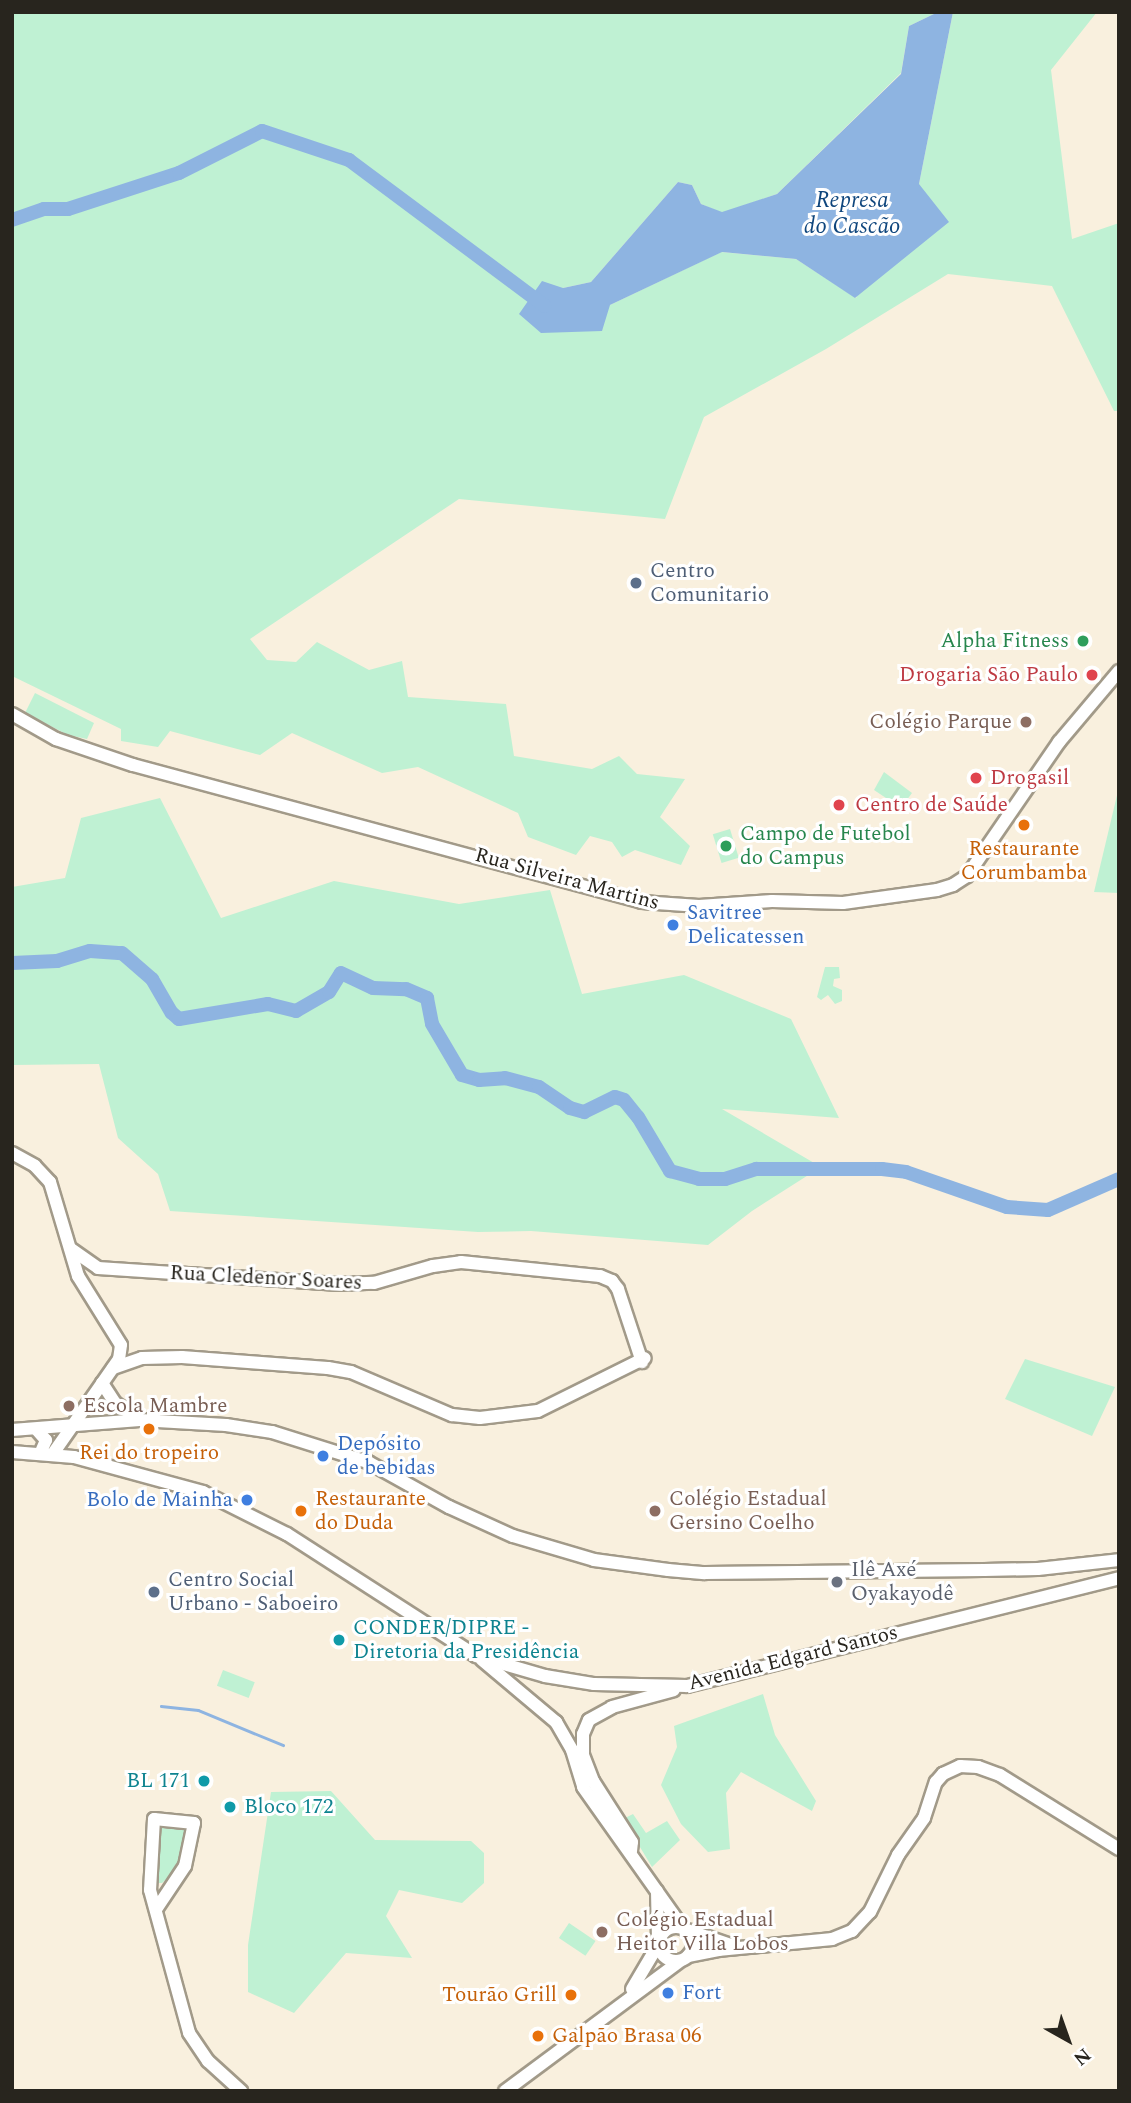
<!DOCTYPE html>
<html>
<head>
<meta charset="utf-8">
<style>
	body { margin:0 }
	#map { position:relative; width:1131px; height:2103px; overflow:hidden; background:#f9f0de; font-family:Spectral,serif }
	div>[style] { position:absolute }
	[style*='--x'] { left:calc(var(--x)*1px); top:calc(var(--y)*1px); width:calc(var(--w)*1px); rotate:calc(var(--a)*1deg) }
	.green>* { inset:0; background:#bff1d3; transform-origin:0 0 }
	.water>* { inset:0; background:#8eb4e1 }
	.stream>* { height:2.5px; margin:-1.25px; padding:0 1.25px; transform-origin:1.25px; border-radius:1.25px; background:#8eb4e1 }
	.river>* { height:14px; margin:-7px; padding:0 7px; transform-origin:7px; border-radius:7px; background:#8eb4e1 }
	.roads { filter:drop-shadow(2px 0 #a29a89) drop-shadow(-2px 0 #a29a89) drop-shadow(0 2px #a29a89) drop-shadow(0 -2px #a29a89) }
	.secondary>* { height:12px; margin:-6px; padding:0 6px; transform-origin:6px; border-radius:6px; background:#fff }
	.secondary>.ring { margin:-6px; padding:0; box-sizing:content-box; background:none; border:12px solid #fff; border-radius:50% }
	.dots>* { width:19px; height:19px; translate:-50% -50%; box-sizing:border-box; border:4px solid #fff; border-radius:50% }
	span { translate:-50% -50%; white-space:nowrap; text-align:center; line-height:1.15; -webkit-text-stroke:6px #fff; paint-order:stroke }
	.service-label { font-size:21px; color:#4e5e75 }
	.left { translate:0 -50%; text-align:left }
	.leisure-label { font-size:21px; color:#27864d }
	.right { translate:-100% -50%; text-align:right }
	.health-label { font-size:21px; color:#be3a42 }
	.education-label { font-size:21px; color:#785e54 }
	.food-label { font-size:21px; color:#c56008 }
	.street-label { font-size:21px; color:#28251e }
	.shop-label { font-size:21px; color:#366cbe }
	.worship-label { font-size:21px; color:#5b616d }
	.culture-label { font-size:21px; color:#0d838f }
	.water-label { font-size:23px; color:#0f467d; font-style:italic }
	.frame { position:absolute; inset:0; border:14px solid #28251e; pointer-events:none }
	.north { position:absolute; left:1033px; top:2005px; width:70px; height:70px; -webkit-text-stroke:5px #fff; paint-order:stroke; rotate:140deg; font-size:19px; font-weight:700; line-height:28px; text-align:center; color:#28251e }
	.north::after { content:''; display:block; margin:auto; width:24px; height:32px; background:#28251e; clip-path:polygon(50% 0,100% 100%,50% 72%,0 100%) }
</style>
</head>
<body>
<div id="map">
	<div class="green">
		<div style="clip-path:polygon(12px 12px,938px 12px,909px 26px,901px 73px,777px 194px,722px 213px,701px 204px,692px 185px,678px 182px,591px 282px,563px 288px,610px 305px,721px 252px,796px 259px,856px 298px,919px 184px,953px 12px,1097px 12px,1051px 70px,1072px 239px,1119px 223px,1119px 411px,1114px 411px,1052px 286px,948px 274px,826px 349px,704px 417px,665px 519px,459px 499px,250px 639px,267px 660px,296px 662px,317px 642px,369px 670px,402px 661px,408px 697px,506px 704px,514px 756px,592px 769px,619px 756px,637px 774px,685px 779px,660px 817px,690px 846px,681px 865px,635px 850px,622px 857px,612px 842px,590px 836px,576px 855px,528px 837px,518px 813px,418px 767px,382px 773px,292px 733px,260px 755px,170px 731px,158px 747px,121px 741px,121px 729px,12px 676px)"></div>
		<div style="clip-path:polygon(35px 693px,94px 723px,87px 739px,68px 735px,25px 713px)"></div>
		<div style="clip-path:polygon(884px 772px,912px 793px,901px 808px,874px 790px)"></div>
		<div style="clip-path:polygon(1118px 791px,1119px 893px,1094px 892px)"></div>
		<div style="clip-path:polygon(160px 798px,221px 918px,334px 881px,459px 904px,550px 890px,582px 994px,684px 975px,791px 1019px,839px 1118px,722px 1109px,821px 1167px,752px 1211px,708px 1245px,531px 1231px,478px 1232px,170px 1211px,158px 1174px,118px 1138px,99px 1064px,12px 1065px,12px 887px,65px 878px,81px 818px)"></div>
		<div style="left:730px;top:829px;width:30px;height:18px;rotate:73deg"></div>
		<div style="clip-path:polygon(825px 967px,839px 967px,840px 978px,834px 979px,833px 986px,842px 990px,842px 1001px,835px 1004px,828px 995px,821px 1000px,817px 997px)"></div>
		<div style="clip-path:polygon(1025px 1359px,1115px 1387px,1092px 1436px,1005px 1399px)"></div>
		<div style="left:223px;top:1670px;width:34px;height:17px;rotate:21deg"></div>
		<div style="clip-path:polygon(763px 1694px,775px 1735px,816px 1801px,812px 1811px,741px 1772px,726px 1793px,730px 1849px,708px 1852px,681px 1824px,661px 1785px,677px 1747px,674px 1726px)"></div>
		<div style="clip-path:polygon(331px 1791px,375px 1840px,471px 1841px,484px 1853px,484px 1883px,462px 1903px,399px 1890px,386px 1916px,412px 1958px,346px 1953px,294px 2013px,248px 1992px,248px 1945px,271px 1792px)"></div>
		<div style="clip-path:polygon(633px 1814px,646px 1833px,667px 1821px,680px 1840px,652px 1867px,623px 1819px)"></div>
		<div style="clip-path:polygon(160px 1822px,186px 1827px,188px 1832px,177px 1870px,162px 1883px,153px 1883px)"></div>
		<div style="left:569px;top:1923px;width:32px;height:18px;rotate:34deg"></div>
	</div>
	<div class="water">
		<div style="clip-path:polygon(938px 12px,953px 12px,919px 184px,949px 222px,855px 298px,796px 259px,722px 252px,610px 305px,602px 331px,541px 333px,519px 314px,542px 281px,563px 288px,591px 282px,678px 182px,692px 185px,701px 204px,722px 212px,777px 194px,901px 74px,909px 26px)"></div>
	</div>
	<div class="stream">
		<div style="--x:161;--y:1706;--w:37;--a:6"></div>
		<div style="--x:198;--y:1710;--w:92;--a:22.4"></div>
	</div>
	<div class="river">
		<div style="--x:12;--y:220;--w:34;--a:-19"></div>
		<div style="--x:44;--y:209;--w:24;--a:0"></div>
		<div style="--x:68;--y:209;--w:117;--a:-18"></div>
		<div style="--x:179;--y:173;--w:93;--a:-26.8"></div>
		<div style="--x:262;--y:131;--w:92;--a:18.4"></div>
		<div style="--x:349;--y:160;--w:244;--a:36.7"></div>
		<div style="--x:12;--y:963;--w:45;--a:-2.5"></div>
		<div style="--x:57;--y:961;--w:34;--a:-17"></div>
		<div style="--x:90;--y:951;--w:32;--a:4"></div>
		<div style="--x:122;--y:953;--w:40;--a:41"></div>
		<div style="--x:152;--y:979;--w:39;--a:60"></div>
		<div style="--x:172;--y:1013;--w:9;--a:41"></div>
		<div style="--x:179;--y:1019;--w:90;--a:-9.6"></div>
		<div style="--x:268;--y:1004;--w:29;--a:14"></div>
		<div style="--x:296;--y:1011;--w:38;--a:-30"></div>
		<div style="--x:329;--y:992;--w:22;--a:-58"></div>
		<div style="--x:341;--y:973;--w:35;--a:25"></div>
		<div style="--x:373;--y:988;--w:33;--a:2"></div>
		<div style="--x:406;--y:989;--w:23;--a:23"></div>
		<div style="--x:427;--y:998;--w:26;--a:79"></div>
		<div style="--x:432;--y:1024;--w:59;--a:59.5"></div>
		<div style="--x:462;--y:1075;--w:18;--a:16"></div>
		<div style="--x:479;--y:1080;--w:26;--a:-4"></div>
		<div style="--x:505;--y:1078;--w:35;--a:15"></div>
		<div style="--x:539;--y:1087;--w:37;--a:34"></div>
		<div style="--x:570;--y:1108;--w:15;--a:16"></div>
		<div style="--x:584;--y:1112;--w:34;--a:-26"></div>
		<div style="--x:615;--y:1097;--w:9;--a:18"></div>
		<div style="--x:624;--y:1100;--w:22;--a:51"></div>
		<div style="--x:638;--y:1117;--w:63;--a:59.3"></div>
		<div style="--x:670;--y:1171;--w:30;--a:15"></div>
		<div style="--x:699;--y:1179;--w:26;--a:0"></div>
		<div style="--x:725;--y:1179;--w:33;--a:-18"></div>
		<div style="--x:756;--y:1169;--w:126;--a:0"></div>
		<div style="--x:882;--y:1169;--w:24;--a:7"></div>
		<div style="--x:906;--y:1172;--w:107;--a:19.1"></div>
		<div style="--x:1007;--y:1207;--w:41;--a:4.2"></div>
		<div style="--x:1048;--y:1210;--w:77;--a:-23.6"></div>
	</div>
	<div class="roads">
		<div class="secondary">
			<div style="--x:12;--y:714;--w:51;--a:29.6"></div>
			<div style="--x:56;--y:739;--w:81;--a:18.7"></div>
			<div style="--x:133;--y:765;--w:527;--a:15.06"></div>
			<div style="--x:642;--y:902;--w:57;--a:4"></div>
			<div style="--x:699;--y:906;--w:73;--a:-3.9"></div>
			<div style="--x:772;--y:901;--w:71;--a:1.6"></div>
			<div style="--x:843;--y:903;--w:95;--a:-7.9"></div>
			<div style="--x:937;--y:890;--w:17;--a:-17"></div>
			<div style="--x:953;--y:885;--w:17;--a:-33"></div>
			<div style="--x:967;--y:876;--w:163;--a:-55.5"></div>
			<div style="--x:1059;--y:742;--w:93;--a:-49.8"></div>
			<div style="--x:12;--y:1153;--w:26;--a:29"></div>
			<div style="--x:35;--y:1166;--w:22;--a:47"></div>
			<div style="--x:50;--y:1182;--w:98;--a:73.4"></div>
			<div style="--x:78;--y:1276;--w:81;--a:58.1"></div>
			<div style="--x:121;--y:1345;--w:14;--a:98"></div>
			<div style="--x:119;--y:1359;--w:117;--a:124.9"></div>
			<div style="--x:71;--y:1249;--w:33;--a:35"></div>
			<div style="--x:98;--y:1268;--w:241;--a:3.8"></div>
			<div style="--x:338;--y:1284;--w:36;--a:-2"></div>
			<div style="--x:374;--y:1283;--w:61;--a:-16.1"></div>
			<div style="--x:433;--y:1266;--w:28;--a:-8"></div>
			<div style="--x:461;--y:1262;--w:140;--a:5.8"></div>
			<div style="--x:600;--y:1276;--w:13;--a:23"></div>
			<div style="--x:612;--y:1281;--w:10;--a:53"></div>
			<div style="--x:618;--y:1289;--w:77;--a:71.8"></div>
			<div style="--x:113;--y:1368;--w:31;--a:-19"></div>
			<div style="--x:142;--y:1358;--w:40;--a:-1.4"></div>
			<div style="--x:182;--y:1357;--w:146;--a:4.3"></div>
			<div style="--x:328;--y:1368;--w:23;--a:10"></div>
			<div style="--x:351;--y:1372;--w:110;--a:23.1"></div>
			<div style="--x:452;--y:1415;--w:28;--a:6"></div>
			<div style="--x:480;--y:1418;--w:58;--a:-6.9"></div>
			<div style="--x:538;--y:1411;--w:119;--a:-26.4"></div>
			<div style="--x:102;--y:1383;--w:24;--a:57"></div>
			<div style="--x:115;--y:1403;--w:30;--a:34"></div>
			<div style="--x:36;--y:1429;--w:15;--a:48"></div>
			<div style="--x:46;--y:1440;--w:15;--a:113"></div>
			<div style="--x:12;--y:1430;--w:128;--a:-4.5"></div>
			<div style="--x:140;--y:1420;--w:86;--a:3.3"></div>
			<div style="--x:226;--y:1425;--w:47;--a:8.7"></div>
			<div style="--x:272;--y:1432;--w:101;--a:17.4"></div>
			<div style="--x:368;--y:1462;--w:93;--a:29.1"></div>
			<div style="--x:449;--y:1507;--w:70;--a:24.4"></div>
			<div style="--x:513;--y:1536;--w:84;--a:16.5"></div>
			<div style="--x:594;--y:1560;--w:75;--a:7.7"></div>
			<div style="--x:668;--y:1570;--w:37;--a:5"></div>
			<div style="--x:705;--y:1573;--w:279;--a:-0.6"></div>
			<div style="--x:984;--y:1570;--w:54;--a:-1.1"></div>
			<div style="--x:1038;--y:1569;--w:81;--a:-6.3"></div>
			<div style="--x:12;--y:1452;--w:62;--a:4.6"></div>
			<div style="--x:74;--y:1457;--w:134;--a:15.2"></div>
			<div style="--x:203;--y:1492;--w:94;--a:26.6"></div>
			<div style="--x:287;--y:1534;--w:225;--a:32.8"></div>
			<div style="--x:476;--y:1656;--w:72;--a:16.2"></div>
			<div style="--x:545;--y:1676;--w:50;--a:9.3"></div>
			<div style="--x:594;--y:1684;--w:93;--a:1.2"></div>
			<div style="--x:687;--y:1686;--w:445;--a:-14"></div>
			<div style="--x:482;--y:1660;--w:97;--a:40"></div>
			<div style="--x:556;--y:1722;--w:32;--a:60"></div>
			<div style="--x:572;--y:1750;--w:39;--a:73"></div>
			<div style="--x:583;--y:1787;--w:171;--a:54.7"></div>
			<div style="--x:631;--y:1851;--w:9;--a:-84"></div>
			<div style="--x:632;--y:1842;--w:72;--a:-122.6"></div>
			<div style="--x:593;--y:1781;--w:28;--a:-111"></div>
			<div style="--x:583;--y:1755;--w:21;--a:-90"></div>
			<div style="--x:583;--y:1734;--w:15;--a:-67"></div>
			<div style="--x:589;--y:1720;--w:26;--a:-29"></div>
			<div style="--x:612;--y:1707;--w:64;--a:-15.3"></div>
			<div style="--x:657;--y:1891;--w:48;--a:88.8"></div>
			<div style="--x:157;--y:1908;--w:50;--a:-56.3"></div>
			<div style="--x:185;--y:1866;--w:44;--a:-78.2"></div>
			<div style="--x:194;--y:1823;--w:40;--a:-174.3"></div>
			<div style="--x:154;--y:1819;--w:71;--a:93.2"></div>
			<div style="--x:150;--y:1890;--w:148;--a:74.7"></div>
			<div style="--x:189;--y:2033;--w:34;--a:56"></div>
			<div style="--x:208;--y:2061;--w:45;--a:42.3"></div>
			<div class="ring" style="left:659px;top:1927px;width:22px;height:22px"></div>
			<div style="--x:687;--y:1930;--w:46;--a:18.8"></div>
			<div style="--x:688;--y:1956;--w:31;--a:-11"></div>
			<div style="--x:718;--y:1950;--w:115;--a:-5.5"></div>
			<div style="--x:832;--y:1939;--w:22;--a:-22"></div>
			<div style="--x:852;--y:1931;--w:26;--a:-47"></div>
			<div style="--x:870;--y:1912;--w:64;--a:-63.8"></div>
			<div style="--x:898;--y:1855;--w:45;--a:-54.9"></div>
			<div style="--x:924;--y:1818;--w:38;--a:-72"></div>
			<div style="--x:936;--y:1782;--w:11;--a:-49"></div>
			<div style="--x:943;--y:1774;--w:19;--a:-25"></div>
			<div style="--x:960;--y:1766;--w:18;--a:3"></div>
			<div style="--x:978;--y:1767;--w:23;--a:20"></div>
			<div style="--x:1000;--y:1775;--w:140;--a:31.9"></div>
			<div style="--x:632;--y:1989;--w:51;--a:-59.4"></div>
			<div style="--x:505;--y:2091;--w:218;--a:-36.6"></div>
		</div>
	</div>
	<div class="dots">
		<div style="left:636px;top:583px;background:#5c6f8a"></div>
		<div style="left:1083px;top:641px;background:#2e9e5b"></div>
		<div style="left:1092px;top:675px;background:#e0444e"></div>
		<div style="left:1026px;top:722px;background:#8d6e63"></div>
		<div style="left:976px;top:778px;background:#e0444e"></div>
		<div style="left:839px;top:805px;background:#e0444e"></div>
		<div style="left:1024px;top:825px;background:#e8710a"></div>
		<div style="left:726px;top:846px;background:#2e9e5b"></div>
		<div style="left:673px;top:925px;background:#3f7fe0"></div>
		<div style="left:69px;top:1406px;background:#8d6e63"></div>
		<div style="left:149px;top:1429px;background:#e8710a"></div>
		<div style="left:323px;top:1456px;background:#3f7fe0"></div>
		<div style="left:247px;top:1500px;background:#3f7fe0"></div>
		<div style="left:301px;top:1511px;background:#e8710a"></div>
		<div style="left:655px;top:1511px;background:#8d6e63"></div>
		<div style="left:837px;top:1582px;background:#6b7280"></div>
		<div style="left:154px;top:1592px;background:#5c6f8a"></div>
		<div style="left:339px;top:1640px;background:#0f9aa8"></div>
		<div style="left:204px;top:1781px;background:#0f9aa8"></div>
		<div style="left:230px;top:1807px;background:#0f9aa8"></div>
		<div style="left:602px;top:1932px;background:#8d6e63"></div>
		<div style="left:668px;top:1993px;background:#3f7fe0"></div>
		<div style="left:571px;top:1995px;background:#e8710a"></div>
		<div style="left:538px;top:2036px;background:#e8710a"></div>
	</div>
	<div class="service-label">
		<span class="left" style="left:650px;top:583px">Centro<br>Comunitario</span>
		<span class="left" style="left:168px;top:1592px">Centro Social<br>Urbano - Saboeiro</span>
	</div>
	<div class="leisure-label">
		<span class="right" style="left:1069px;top:641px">Alpha Fitness</span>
		<span class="left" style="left:740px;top:846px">Campo de Futebol<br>do Campus</span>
	</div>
	<div class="health-label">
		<span class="right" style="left:1078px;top:675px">Drogaria São Paulo</span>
		<span class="left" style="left:990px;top:778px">Drogasil</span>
		<span class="left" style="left:855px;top:805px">Centro de Saúde</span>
	</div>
	<div class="education-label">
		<span class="right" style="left:1012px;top:722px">Colégio Parque</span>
		<span class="left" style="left:83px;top:1406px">Escola Mambre</span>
		<span class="left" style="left:669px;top:1511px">Colégio Estadual<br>Gersino Coelho</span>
		<span class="left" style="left:616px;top:1932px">Colégio Estadual<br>Heitor Villa Lobos</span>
	</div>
	<div class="food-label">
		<span style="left:1024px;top:861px">Restaurante<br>Corumbamba</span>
		<span style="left:149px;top:1453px">Rei do tropeiro</span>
		<span class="left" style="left:315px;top:1511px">Restaurante<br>do Duda</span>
		<span class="right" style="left:557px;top:1995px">Tourão Grill</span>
		<span class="left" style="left:552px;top:2036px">Galpão Brasa 06</span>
	</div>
	<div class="street-label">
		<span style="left:567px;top:879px;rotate:15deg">Rua Silveira Martins</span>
		<span style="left:266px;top:1278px;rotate:3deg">Rua Cledenor Soares</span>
		<span style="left:793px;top:1658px;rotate:-14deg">Avenida Edgard Santos</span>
	</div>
	<div class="shop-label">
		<span class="left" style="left:687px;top:925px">Savitree<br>Delicatessen</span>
		<span class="left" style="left:337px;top:1456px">Depósito<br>de bebidas</span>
		<span class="right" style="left:233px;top:1500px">Bolo de Mainha</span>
		<span class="left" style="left:682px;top:1993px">Fort</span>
	</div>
	<div class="worship-label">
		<span class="left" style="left:851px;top:1582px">Ilê Axé<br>Oyakayodê</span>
	</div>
	<div class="culture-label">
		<span class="left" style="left:353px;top:1640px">CONDER/DIPRE -<br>Diretoria da Presidência</span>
		<span class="right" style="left:190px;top:1781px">BL 171</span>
		<span class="left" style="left:244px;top:1807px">Bloco 172</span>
	</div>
	<div class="water-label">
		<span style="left:852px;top:214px">Represa<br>do Cascão</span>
	</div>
	<div class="frame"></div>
	<div class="north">N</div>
</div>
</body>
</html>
